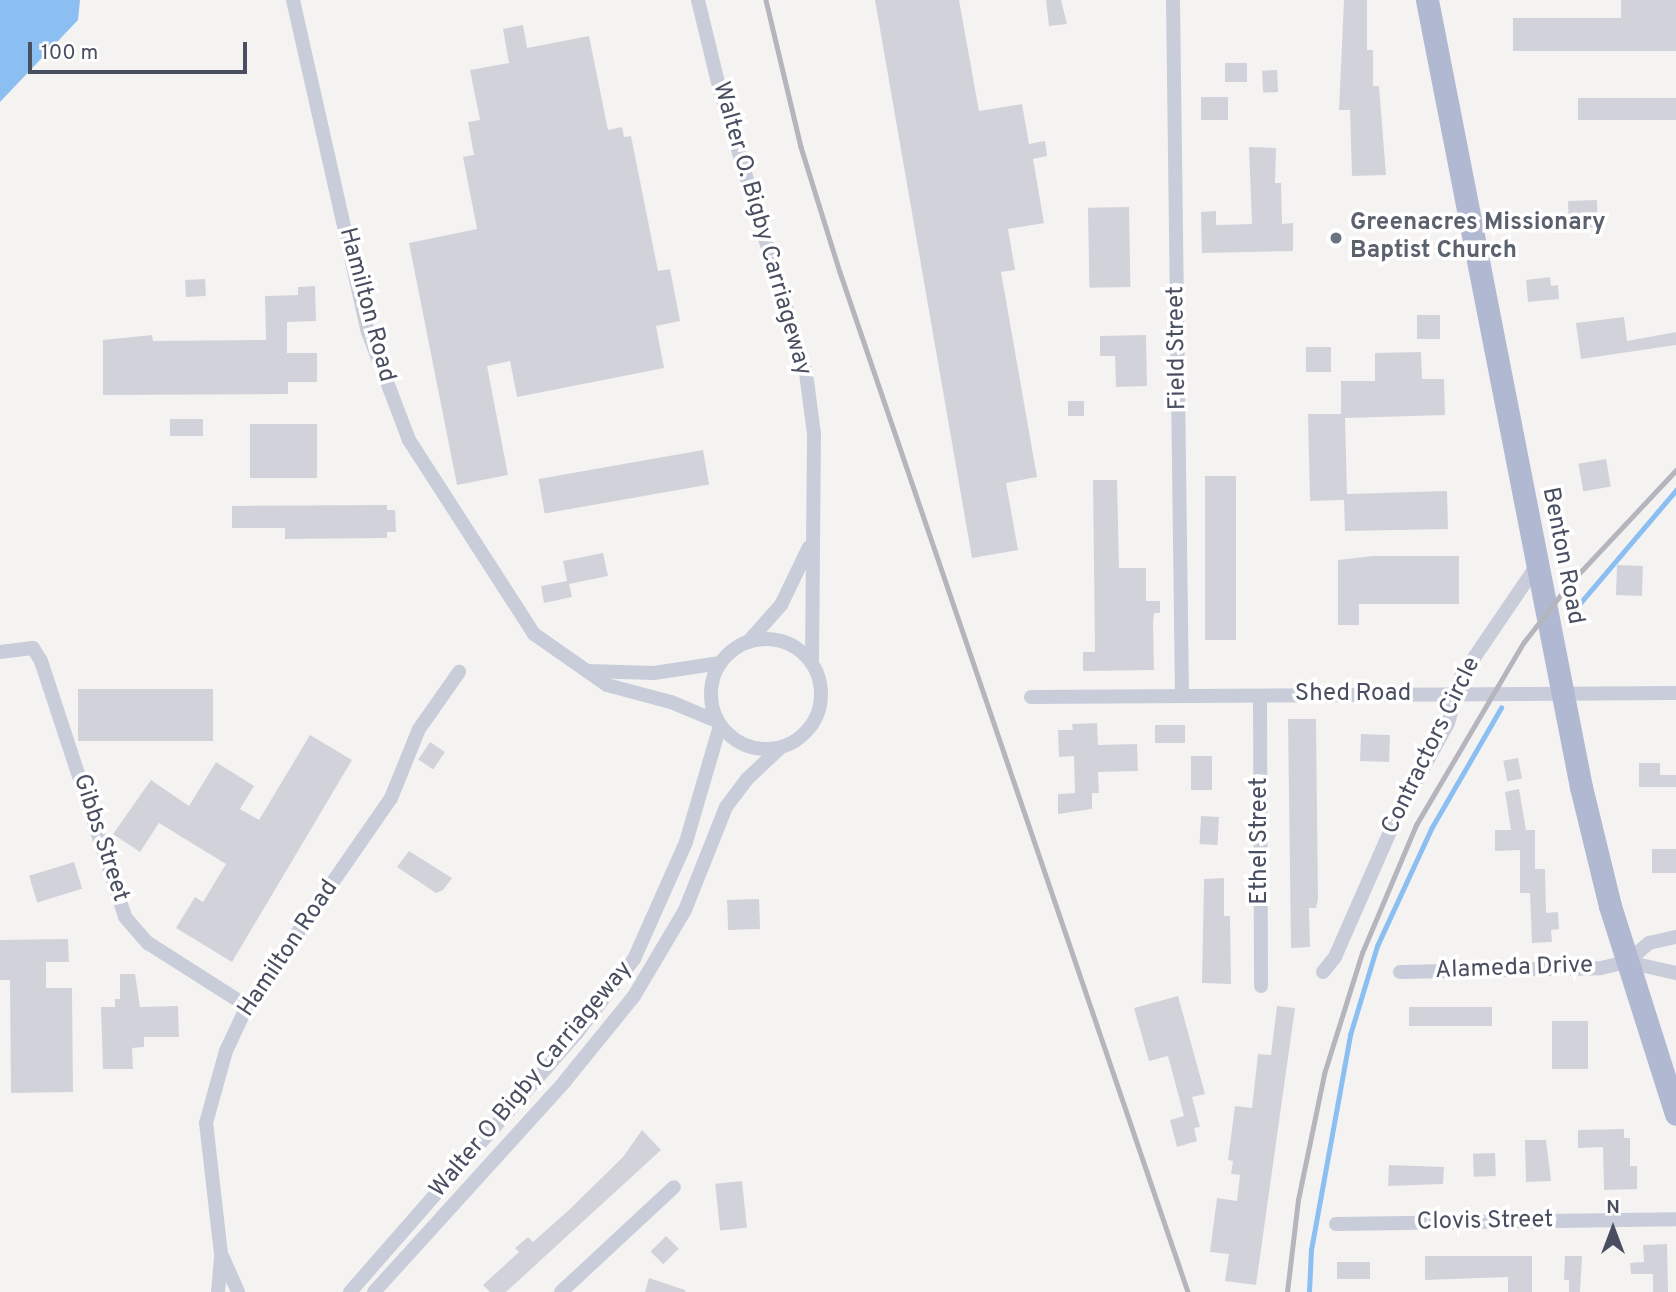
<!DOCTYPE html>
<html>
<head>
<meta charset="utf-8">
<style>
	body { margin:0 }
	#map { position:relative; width:1676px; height:1292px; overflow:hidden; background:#f5f3f2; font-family:Overpass,sans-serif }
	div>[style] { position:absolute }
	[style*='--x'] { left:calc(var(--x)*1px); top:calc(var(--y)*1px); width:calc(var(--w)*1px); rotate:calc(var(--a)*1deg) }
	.water>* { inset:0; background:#8cbff1 }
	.stream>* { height:4.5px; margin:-2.25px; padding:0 2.25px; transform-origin:2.25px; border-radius:2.25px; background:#8cbff1 }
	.building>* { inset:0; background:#d2d3da; transform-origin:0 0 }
	.minor>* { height:14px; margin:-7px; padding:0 7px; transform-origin:7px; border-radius:7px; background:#c9cdda }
	.minor>.ring { margin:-7px; padding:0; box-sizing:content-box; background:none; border:14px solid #c9cdda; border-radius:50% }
	.primary>* { height:23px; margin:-11.5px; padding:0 11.5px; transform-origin:11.5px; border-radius:11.5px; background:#b1b9d2 }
	.rail>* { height:4.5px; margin:-2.25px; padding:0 2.25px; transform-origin:2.25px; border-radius:2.25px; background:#b4b5bd }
	.dots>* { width:19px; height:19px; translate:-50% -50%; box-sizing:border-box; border:4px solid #fff; border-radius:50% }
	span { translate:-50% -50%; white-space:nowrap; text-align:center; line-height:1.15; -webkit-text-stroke:7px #fff; paint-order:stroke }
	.worship-label { font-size:24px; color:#5b616d; font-weight:700 }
	.left { translate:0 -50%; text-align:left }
	.street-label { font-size:24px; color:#494f61 }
	.north { position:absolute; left:1578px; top:1194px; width:70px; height:70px; -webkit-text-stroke:5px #fff; paint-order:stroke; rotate:0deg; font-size:19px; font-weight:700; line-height:28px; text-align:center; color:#494f61 }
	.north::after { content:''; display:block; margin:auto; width:24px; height:32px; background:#494f61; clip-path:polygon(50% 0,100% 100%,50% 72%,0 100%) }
	.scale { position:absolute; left:28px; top:42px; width:219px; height:32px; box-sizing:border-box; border:4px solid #494f61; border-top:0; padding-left:9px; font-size:21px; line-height:24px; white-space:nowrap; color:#494f61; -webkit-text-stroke:5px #fff; paint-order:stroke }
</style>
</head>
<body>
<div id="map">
	<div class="water">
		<div style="clip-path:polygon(0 0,80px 0,78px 20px,0 102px)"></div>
	</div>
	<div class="stream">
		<div style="--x:1576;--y:608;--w:155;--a:-49.7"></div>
		<div style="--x:1309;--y:1292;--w:42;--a:-87.3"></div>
		<div style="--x:1311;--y:1250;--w:219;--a:-79.7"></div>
		<div style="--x:1350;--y:1035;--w:93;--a:-73.1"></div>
		<div style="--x:1377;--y:946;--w:129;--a:-65.2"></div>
		<div style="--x:1431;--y:829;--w:140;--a:-60"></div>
	</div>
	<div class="building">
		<div style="clip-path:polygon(875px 0,959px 0,979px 111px,1022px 104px,1029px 144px,1045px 141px,1047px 156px,1033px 159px,1044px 223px,1008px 229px,1015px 270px,1001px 272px,1037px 477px,1006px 483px,1018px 550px,972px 558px)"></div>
		<div style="clip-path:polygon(1046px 0,1061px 0,1067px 24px,1049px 26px)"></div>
		<div style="clip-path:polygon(1344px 0,1367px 0,1367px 50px,1373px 50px,1373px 86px,1379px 86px,1386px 175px,1352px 176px,1350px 110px,1339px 110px)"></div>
		<div style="clip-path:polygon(1621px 0,1676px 0,1676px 51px,1513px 51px,1513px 18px,1621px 18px)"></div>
		<div style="clip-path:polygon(523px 25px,527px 48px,589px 36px,608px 130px,622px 127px,624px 137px,631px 136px,658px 271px,670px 269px,680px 321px,656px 326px,664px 368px,517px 397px,510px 361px,487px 366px,508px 475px,457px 485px,409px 243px,477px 229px,463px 157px,474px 155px,468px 122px,480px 120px,470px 70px,509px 63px,503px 29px)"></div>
		<div style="left:1225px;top:63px;width:22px;height:19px"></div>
		<div style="left:1277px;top:70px;width:22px;height:15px;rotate:87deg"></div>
		<div style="left:1201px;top:97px;width:27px;height:23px"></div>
		<div style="left:1578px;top:98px;width:98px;height:22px"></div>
		<div style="clip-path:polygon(1249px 147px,1276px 148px,1275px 183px,1281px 183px,1282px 224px,1293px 223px,1293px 251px,1202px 253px,1201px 212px,1216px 211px,1216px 225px,1252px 224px)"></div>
		<div style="left:1597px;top:200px;width:27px;height:29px;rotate:88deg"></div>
		<div style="left:1129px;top:207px;width:80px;height:41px;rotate:89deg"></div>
		<div style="clip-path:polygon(1550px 277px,1551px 286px,1558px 285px,1559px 299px,1528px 302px,1526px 280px)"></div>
		<div style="left:205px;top:279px;width:17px;height:20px;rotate:87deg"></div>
		<div style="clip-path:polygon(315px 286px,316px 321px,287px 322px,287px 353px,317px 353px,317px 382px,288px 382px,288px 394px,103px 395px,103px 340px,152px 335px,153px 341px,266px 340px,265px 296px,298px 295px,298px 287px)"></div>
		<div style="left:1440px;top:315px;width:24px;height:23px;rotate:90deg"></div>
		<div style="clip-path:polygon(1624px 317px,1627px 341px,1676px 332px,1676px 345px,1581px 359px,1576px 323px)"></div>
		<div style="clip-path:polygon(1146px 335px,1147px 386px,1116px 387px,1115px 356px,1100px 356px,1100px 336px)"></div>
		<div style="left:1306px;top:347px;width:25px;height:25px"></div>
		<div style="clip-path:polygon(1421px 352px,1422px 379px,1444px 379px,1445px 415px,1345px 418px,1347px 494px,1447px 491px,1448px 529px,1345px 531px,1344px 500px,1310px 501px,1308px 414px,1341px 414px,1341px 381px,1375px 381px,1375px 353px)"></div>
		<div style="left:1084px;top:401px;width:15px;height:16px;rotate:90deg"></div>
		<div style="left:203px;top:419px;width:17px;height:33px;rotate:90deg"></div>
		<div style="left:250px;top:424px;width:67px;height:54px"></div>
		<div style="left:703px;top:450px;width:35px;height:167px;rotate:80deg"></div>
		<div style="left:1606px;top:459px;width:28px;height:28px;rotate:80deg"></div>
		<div style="left:1205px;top:476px;width:31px;height:164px"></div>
		<div style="clip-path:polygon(1093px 480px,1117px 480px,1119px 568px,1146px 568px,1146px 601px,1160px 601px,1160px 613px,1154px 613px,1153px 623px,1154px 670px,1083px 671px,1083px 652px,1095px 652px)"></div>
		<div style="clip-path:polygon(387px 505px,387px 510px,395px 510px,396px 532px,387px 532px,387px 538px,285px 539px,285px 528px,232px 528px,232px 506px)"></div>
		<div style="clip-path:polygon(603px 553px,608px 576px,569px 584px,572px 597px,544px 603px,541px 586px,567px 581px,563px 561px)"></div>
		<div style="clip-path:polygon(1372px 556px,1459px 556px,1459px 604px,1359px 604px,1359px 625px,1338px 625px,1338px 560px)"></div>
		<div style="left:1617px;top:565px;width:26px;height:30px;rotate:2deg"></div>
		<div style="left:213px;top:689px;width:52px;height:135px;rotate:90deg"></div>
		<div style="clip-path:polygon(1288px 719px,1316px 719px,1318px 899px,1316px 908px,1309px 908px,1310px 947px,1291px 948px)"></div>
		<div style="clip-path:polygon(1097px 723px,1098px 745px,1137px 744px,1138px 771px,1098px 772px,1099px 793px,1092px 793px,1092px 809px,1058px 814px,1058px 794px,1075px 793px,1074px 756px,1059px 757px,1058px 730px,1073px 730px,1072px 724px)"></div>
		<div style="left:1185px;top:725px;width:18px;height:30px;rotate:90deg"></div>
		<div style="left:1361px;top:734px;width:29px;height:27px;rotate:2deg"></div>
		<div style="clip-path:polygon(310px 735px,352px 760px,232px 962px,176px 928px,195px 897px,203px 902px,226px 864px,159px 823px,140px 852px,113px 834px,151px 780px,189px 806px,216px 762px,254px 786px,240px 809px,259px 820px)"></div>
		<div style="left:430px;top:742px;width:18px;height:21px;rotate:34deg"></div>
		<div style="left:1191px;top:756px;width:21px;height:34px"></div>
		<div style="left:1518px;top:758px;width:21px;height:15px;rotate:79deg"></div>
		<div style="clip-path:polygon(1639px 763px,1660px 763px,1660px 775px,1676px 775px,1676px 787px,1639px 787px)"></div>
		<div style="clip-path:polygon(1519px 789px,1526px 830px,1535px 830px,1535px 869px,1545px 869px,1546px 913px,1558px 912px,1559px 929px,1551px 930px,1552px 942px,1532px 943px,1530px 893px,1520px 893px,1520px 850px,1495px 851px,1495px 830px,1511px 830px,1505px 792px)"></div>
		<div style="left:1201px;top:816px;width:18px;height:28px;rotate:3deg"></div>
		<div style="left:1652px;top:849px;width:24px;height:24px"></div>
		<div style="clip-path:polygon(409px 851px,452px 878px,443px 890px,436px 893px,397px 867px)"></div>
		<div style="left:74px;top:862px;width:28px;height:47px;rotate:73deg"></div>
		<div style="clip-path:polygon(1224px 878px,1224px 916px,1230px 916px,1231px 984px,1202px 983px,1204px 879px)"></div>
		<div style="left:759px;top:899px;width:30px;height:32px;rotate:88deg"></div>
		<div style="clip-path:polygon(68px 939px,69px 962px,46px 962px,46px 988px,72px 988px,73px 1092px,11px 1093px,10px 980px,0 980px,0 940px)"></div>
		<div style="clip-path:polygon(120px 974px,135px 974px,140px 1007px,178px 1006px,179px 1037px,144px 1037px,144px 1047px,132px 1048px,133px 1069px,103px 1069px,101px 1007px,115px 1007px,115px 999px,120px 999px)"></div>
		<div style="clip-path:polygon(1178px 996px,1205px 1094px,1192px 1097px,1200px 1127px,1194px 1128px,1197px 1141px,1177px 1147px,1170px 1120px,1184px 1116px,1168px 1056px,1149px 1061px,1134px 1008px)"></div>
		<div style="clip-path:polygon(1277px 1006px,1295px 1008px,1256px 1285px,1225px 1281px,1229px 1254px,1210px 1252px,1217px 1198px,1237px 1201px,1240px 1175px,1231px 1174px,1233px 1161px,1228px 1160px,1235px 1106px,1252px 1108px,1258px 1054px,1271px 1055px)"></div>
		<div style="left:1409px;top:1007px;width:83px;height:19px"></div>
		<div style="left:1552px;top:1021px;width:36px;height:48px"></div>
		<div style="clip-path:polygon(1624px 1129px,1624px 1138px,1630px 1138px,1630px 1166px,1637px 1166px,1637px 1189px,1604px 1190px,1603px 1147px,1578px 1148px,1578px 1130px)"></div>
		<div style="clip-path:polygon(642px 1130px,661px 1150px,506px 1292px,490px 1292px,483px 1285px,519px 1252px,515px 1248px,528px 1237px,533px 1242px,570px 1209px,623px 1157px)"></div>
		<div style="clip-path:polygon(1525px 1140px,1546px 1140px,1551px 1181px,1526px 1182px)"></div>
		<div style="left:1495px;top:1153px;width:23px;height:22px;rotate:88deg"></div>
		<div style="clip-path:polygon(1389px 1165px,1444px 1167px,1443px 1184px,1388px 1186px)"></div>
		<div style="left:742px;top:1181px;width:47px;height:27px;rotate:84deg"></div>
		<div style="left:666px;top:1236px;width:18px;height:22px;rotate:45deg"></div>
		<div style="clip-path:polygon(1667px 1244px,1668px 1292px,1653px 1292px,1653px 1274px,1631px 1274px,1630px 1263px,1644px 1262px,1643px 1245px)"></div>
		<div style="clip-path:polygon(1425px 1256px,1532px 1256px,1532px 1292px,1508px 1292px,1508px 1277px,1425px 1280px)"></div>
		<div style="clip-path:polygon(1565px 1256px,1582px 1256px,1580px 1292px,1569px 1292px,1569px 1280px,1564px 1280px)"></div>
		<div style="left:1337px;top:1262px;width:33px;height:17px"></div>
		<div style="clip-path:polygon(649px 1278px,685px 1290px,685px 1292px,645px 1292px)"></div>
	</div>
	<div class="minor">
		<div style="--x:293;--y:0;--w:340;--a:77.3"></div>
		<div style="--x:368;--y:332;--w:116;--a:69.2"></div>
		<div style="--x:409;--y:440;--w:231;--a:57.2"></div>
		<div style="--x:534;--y:634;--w:89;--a:34.9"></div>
		<div style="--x:607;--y:685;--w:66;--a:14.9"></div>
		<div style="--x:671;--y:702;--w:47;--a:22.7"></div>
		<div style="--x:698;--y:0;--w:94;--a:76.4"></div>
		<div style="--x:720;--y:91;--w:295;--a:73"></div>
		<div style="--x:806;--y:373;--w:62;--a:82.5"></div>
		<div style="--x:814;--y:434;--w:229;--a:90.5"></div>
		<div style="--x:1173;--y:0;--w:696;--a:89.26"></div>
		<div class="ring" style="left:711px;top:639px;width:96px;height:96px"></div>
		<div style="--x:749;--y:641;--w:48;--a:-48.4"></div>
		<div style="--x:781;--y:605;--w:64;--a:-64.2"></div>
		<div style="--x:0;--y:652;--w:33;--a:-7"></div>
		<div style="--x:33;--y:648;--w:15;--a:58"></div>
		<div style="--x:41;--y:661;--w:269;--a:71.8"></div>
		<div style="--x:125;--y:917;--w:35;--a:49"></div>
		<div style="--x:148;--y:943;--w:117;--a:32.5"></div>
		<div style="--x:588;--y:671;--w:66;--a:1.7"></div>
		<div style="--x:654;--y:673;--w:67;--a:-8.6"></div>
		<div style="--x:1260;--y:696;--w:290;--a:89.8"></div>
		<div style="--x:1031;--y:697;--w:645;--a:-0.36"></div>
		<div style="--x:1627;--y:962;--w:50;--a:12.7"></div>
		<div style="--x:1323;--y:972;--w:19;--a:-51"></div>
		<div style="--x:1335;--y:957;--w:154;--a:-66.3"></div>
		<div style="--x:1397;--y:816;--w:106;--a:-61.3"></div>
		<div style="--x:1448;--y:723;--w:48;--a:-74.2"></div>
		<div style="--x:1461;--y:677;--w:135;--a:-55.8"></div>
		<div style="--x:1400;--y:972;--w:201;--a:-1.1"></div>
		<div style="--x:1601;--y:968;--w:27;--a:-13"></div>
		<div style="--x:1627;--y:962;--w:29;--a:-41"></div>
		<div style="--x:1649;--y:943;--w:28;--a:-13"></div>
		<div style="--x:1336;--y:1224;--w:340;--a:-0.8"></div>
		<div style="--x:223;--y:1258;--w:37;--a:66"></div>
		<div style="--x:218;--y:1292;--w:38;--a:-85"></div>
		<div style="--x:221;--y:1254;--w:132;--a:-96.5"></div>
		<div style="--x:206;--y:1123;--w:75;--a:-74.5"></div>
		<div style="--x:226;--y:1051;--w:50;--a:-65"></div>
		<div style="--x:247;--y:1006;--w:253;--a:-55.3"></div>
		<div style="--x:391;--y:798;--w:74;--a:-67.9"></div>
		<div style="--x:419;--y:729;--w:70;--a:-54.9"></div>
		<div style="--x:350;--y:1292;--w:343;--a:-48.8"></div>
		<div style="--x:576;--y:1034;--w:95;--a:-52.3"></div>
		<div style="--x:634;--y:959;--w:128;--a:-66"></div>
		<div style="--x:686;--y:842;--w:121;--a:-73.7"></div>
		<div style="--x:374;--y:1292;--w:285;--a:-47.8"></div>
		<div style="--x:565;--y:1081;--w:109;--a:-50.9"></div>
		<div style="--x:634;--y:996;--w:100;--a:-59.3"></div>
		<div style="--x:685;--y:910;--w:111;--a:-68.3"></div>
		<div style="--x:726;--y:807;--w:35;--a:-53"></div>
		<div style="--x:747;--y:779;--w:44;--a:-43.2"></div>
		<div style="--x:561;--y:1292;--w:154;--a:-42.9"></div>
	</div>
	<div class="primary">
		<div style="--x:1427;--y:0;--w:802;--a:78.93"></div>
		<div style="--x:1581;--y:787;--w:122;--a:76.3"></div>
		<div style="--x:1610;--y:906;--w:218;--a:72.4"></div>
	</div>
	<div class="rail">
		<div style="--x:766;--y:0;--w:151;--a:76.6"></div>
		<div style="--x:801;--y:147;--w:131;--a:72.7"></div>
		<div style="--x:840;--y:272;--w:1078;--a:71.16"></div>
		<div style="--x:1287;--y:1292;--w:93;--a:-83.2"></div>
		<div style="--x:1298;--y:1200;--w:129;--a:-78.3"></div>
		<div style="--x:1324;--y:1074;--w:127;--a:-72.6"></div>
		<div style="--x:1362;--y:953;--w:139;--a:-67.1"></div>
		<div style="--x:1416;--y:825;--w:212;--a:-59.5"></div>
		<div style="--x:1524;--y:642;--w:75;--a:-52.1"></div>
		<div style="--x:1570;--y:583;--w:155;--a:-46.8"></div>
	</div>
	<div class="dots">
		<div style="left:1336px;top:238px;background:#6b7280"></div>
	</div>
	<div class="worship-label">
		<span class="left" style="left:1350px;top:238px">Greenacres Missionary<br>Baptist Church</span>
	</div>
	<div class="street-label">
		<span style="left:761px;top:229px;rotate:74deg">Walter O. Bigby Carriageway</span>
		<span style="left:366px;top:305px;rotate:75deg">Hamilton Road</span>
		<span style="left:1178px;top:348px;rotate:-91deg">Field Street</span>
		<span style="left:1562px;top:556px;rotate:79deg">Benton Road</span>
		<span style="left:1353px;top:695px">Shed Road</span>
		<span style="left:1432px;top:746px;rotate:-64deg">Contractors Circle</span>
		<span style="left:100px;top:838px;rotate:72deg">Gibbs Street</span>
		<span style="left:1261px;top:841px;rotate:-90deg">Ethel Street</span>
		<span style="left:289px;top:949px;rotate:-56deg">Hamilton Road</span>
		<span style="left:1514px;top:969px;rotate:-2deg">Alameda Drive</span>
		<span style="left:532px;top:1080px;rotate:-50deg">Walter O Bigby Carriageway</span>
		<span style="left:1485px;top:1222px;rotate:-1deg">Clovis Street</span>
	</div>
	<div class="north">N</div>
	<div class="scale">100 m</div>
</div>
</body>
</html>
